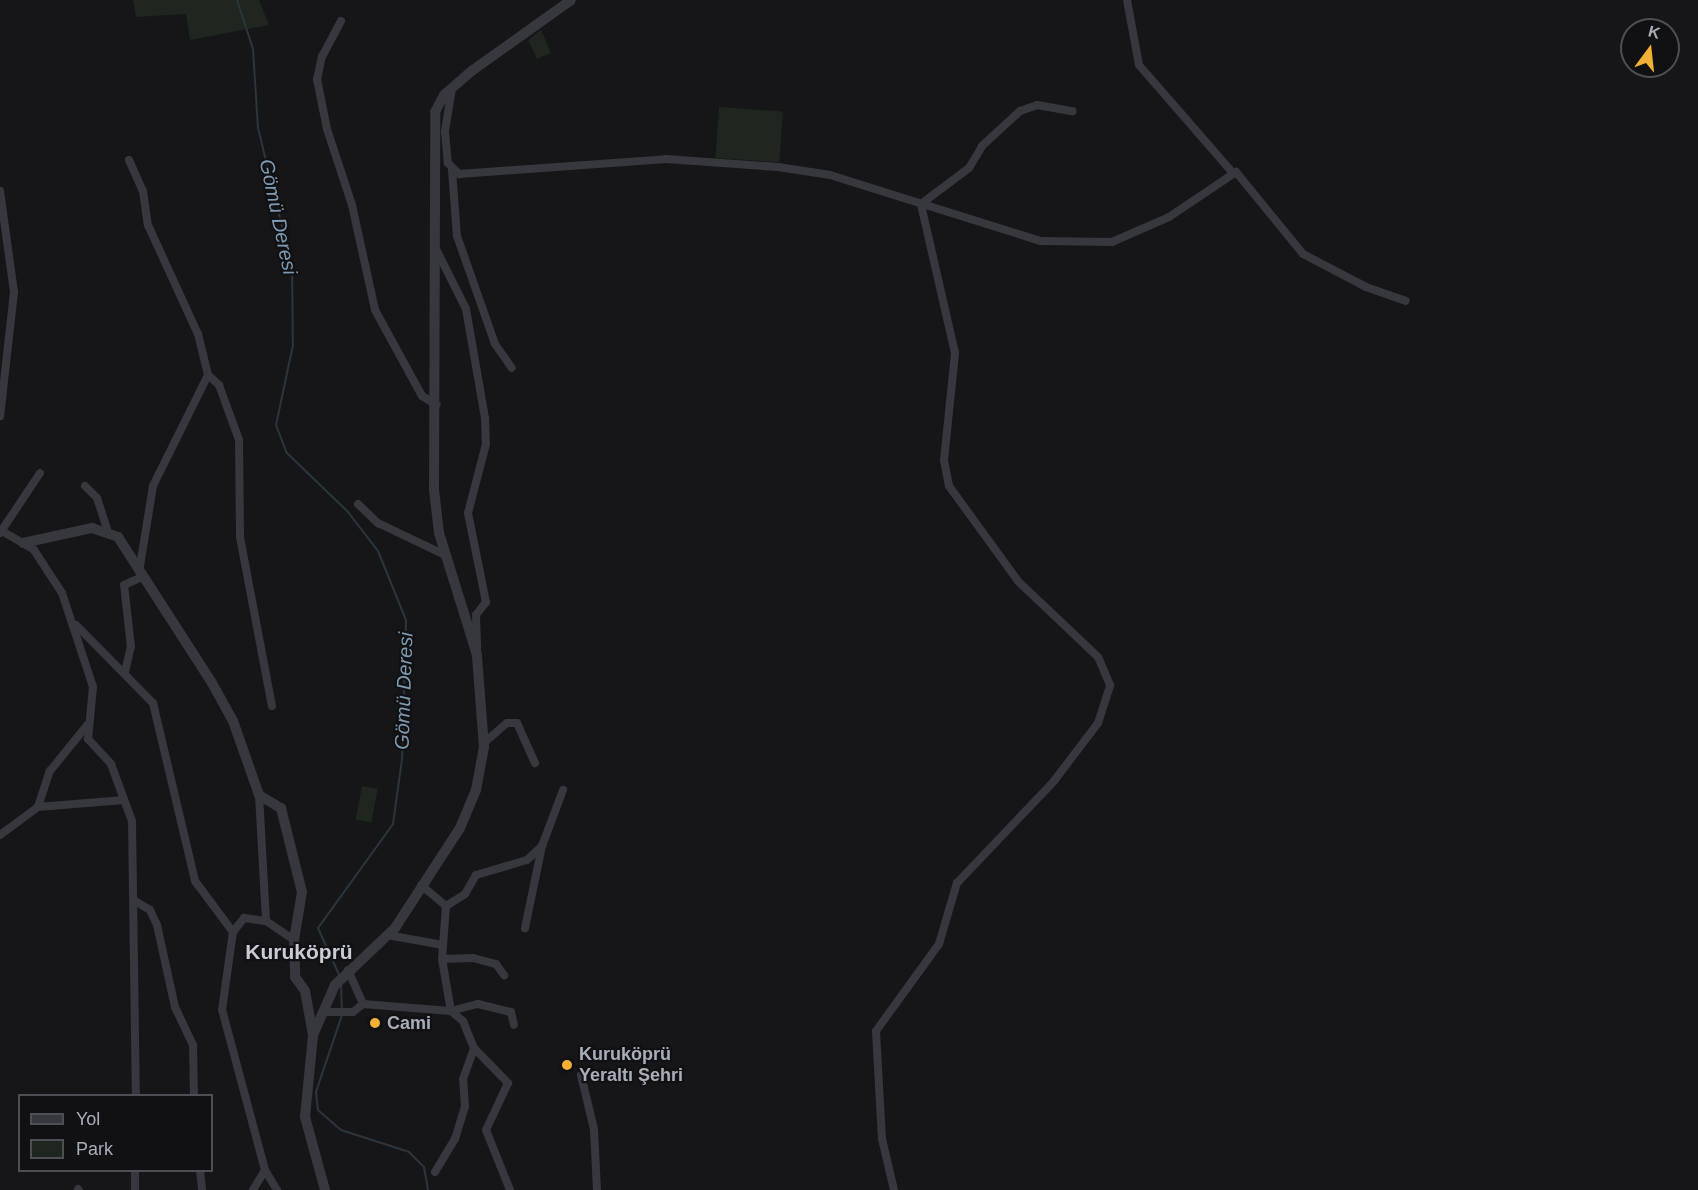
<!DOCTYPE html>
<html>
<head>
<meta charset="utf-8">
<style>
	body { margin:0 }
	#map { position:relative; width:1698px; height:1190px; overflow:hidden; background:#161618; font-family:Helvetica,sans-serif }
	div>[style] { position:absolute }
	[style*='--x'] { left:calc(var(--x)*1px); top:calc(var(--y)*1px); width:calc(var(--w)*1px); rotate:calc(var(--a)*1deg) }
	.green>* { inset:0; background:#1e261f; transform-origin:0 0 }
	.stream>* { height:2px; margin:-1px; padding:0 1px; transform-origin:1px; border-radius:1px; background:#2c353c }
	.minor>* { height:8px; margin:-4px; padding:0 4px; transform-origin:4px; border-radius:4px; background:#37383d }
	.tertiary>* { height:10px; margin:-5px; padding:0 5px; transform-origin:5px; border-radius:5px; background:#37383d }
	.dots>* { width:16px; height:16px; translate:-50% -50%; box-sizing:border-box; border:3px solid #111113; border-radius:50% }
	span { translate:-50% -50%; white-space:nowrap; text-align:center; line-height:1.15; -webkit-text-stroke:4.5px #111113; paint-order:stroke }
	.poi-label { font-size:18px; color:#a8adb8; font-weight:700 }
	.left { translate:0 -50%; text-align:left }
	.water-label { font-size:20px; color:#7f9bb3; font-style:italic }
	.quarter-label { font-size:21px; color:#c9ccd4; font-weight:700 }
	.legend { position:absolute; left:18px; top:1094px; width:195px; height:78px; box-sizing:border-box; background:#111113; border:2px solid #4d4f55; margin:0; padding:8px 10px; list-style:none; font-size:18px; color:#a8adb8 }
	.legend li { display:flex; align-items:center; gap:12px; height:30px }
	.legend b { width:30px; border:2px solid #4d4f55 }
	.north { position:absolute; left:1620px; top:18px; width:60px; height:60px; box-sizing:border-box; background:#111113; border:2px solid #4d4f55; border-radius:50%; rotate:15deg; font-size:16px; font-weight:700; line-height:24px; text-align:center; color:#a8adb8 }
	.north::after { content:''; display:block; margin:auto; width:21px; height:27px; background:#f2b134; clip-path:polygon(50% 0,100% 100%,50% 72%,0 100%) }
</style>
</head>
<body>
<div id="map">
	<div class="green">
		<div style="clip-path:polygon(133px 0,259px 0,269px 25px,190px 40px,186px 14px,136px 17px)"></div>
		<div style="clip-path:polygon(541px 30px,551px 53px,537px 59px,528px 40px)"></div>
		<div style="left:719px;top:107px;width:64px;height:51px;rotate:4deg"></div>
		<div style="left:362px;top:786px;width:16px;height:34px;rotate:11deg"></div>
	</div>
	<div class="stream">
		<div style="--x:237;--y:0;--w:52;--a:71.9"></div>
		<div style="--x:253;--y:49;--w:79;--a:86.4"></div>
		<div style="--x:258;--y:128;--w:144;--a:76.3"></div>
		<div style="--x:292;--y:268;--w:77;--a:89.3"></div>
		<div style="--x:293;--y:345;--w:82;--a:102"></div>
		<div style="--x:276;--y:425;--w:30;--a:69"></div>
		<div style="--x:287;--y:453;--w:85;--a:44"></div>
		<div style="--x:348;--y:512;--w:49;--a:52.4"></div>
		<div style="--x:378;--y:551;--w:74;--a:67.9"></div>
		<div style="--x:406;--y:620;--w:139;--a:91.6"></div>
		<div style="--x:402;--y:759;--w:66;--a:97.9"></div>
		<div style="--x:393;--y:824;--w:128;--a:125.8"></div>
		<div style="--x:318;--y:928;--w:54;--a:65.8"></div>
		<div style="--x:341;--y:985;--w:24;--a:88"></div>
		<div style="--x:342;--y:1015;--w:81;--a:108.7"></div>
		<div style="--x:316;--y:1092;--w:18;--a:84"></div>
		<div style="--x:318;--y:1110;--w:30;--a:41"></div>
		<div style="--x:341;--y:1130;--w:71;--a:17.9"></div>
		<div style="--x:409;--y:1152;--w:21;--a:45"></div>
		<div style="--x:424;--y:1167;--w:23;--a:80"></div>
	</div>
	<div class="minor">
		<div style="--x:1127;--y:0;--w:66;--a:79.5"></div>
		<div style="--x:1139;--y:65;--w:142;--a:49"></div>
		<div style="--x:341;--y:21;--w:40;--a:118"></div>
		<div style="--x:322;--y:56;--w:24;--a:102"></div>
		<div style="--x:317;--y:79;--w:51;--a:78.7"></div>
		<div style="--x:327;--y:129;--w:80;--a:71.8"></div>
		<div style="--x:352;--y:205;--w:107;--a:77.6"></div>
		<div style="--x:375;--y:310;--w:98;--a:61.3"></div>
		<div style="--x:422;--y:396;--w:17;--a:31"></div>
		<div style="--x:452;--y:88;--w:44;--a:99.2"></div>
		<div style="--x:445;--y:131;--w:32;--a:85"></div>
		<div style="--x:448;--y:163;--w:16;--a:45"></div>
		<div style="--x:459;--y:174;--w:208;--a:-4.1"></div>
		<div style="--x:666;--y:159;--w:112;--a:4.1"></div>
		<div style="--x:778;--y:167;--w:53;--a:8.7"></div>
		<div style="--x:830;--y:175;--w:221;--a:17.4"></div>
		<div style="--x:1041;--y:241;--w:71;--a:0.8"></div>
		<div style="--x:1112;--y:242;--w:62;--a:-23.7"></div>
		<div style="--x:1169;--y:217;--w:81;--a:-33.9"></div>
		<div style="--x:1236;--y:172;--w:106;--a:50.7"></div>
		<div style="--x:1303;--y:254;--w:71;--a:27.6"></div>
		<div style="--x:1366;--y:287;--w:42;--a:19.3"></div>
		<div style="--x:129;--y:160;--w:34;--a:66"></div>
		<div style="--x:143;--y:191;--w:34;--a:82"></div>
		<div style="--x:148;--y:225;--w:120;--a:65.4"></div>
		<div style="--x:198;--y:334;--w:42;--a:76.3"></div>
		<div style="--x:208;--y:375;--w:124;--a:116.4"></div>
		<div style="--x:153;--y:486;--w:87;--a:99.2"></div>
		<div style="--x:452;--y:170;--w:66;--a:85.7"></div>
		<div style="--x:457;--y:236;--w:114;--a:70.6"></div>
		<div style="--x:495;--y:344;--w:29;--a:55"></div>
		<div style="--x:0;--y:191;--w:102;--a:82.1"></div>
		<div style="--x:14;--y:292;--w:125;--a:96.4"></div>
		<div style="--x:436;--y:249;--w:67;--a:63.4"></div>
		<div style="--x:466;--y:309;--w:111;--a:80.1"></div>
		<div style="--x:485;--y:418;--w:26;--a:88"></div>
		<div style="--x:486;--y:444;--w:71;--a:104.6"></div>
		<div style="--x:468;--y:513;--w:91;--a:78.6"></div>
		<div style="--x:486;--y:602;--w:16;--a:128"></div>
		<div style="--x:476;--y:615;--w:33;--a:88"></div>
		<div style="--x:208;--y:375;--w:15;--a:42"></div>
		<div style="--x:219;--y:385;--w:59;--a:70"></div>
		<div style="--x:239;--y:440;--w:97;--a:89.4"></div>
		<div style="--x:240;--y:537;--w:172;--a:79.3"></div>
		<div style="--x:85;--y:486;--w:17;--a:45"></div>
		<div style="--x:97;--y:498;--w:33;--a:72"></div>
		<div style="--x:358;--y:504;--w:28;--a:44"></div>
		<div style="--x:378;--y:523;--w:74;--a:25.5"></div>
		<div style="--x:0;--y:530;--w:39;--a:30"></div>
		<div style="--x:34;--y:550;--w:51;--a:56.9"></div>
		<div style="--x:62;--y:593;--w:99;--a:71.7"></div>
		<div style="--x:93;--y:687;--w:52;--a:95.5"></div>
		<div style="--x:88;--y:739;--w:34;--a:47"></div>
		<div style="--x:111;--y:764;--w:61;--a:69.8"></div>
		<div style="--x:132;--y:821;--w:275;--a:89.2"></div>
		<div style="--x:0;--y:533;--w:72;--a:-56.3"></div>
		<div style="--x:76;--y:625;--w:110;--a:45.4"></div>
		<div style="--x:153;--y:703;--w:183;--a:76.7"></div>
		<div style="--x:195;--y:881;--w:64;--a:53.3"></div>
		<div style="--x:125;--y:672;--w:26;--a:-77"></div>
		<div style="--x:131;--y:647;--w:62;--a:-96.4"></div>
		<div style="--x:124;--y:585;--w:20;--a:-24"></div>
		<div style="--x:485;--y:742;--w:29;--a:-41"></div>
		<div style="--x:507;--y:723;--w:10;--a:0"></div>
		<div style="--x:517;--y:723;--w:44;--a:65.8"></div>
		<div style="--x:259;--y:795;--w:126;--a:86.8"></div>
		<div style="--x:38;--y:807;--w:86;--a:-4.7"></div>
		<div style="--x:0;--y:835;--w:47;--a:-36.4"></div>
		<div style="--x:38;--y:807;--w:38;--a:-72"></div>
		<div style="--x:50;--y:771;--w:60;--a:-51"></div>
		<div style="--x:542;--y:846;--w:60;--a:-69.4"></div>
		<div style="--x:421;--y:885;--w:33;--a:40"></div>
		<div style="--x:446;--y:906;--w:53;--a:94.3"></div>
		<div style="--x:442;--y:959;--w:53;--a:80.2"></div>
		<div style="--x:451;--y:1011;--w:28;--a:-15"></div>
		<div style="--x:478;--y:1004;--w:34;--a:14"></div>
		<div style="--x:511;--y:1012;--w:13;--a:77"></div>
		<div style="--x:135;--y:901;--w:17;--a:31"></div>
		<div style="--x:150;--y:910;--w:17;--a:65"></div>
		<div style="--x:157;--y:925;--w:84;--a:77.6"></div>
		<div style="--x:175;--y:1007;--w:42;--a:64.7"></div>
		<div style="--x:193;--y:1045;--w:51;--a:88.9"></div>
		<div style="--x:446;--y:906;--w:22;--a:-32"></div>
		<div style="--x:465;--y:894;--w:22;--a:-60"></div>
		<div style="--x:476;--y:875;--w:53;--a:-16.4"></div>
		<div style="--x:527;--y:860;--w:21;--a:-43"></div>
		<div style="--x:542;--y:846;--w:84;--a:101.7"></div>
		<div style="--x:387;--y:935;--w:57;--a:10.1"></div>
		<div style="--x:442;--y:959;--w:31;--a:-2"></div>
		<div style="--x:473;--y:958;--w:24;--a:15"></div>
		<div style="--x:496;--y:964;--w:14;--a:54"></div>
		<div style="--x:348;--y:970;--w:37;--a:66"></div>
		<div style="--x:324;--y:1012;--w:29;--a:0"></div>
		<div style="--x:353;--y:1012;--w:13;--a:-39"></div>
		<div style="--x:363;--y:1004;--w:88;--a:4.5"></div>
		<div style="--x:451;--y:1011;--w:16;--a:40"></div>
		<div style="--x:463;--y:1021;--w:29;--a:68"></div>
		<div style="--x:474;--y:1048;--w:49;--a:45.8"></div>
		<div style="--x:508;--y:1083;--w:52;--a:115.1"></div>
		<div style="--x:486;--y:1130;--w:65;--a:68.2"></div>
		<div style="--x:581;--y:1075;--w:56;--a:76.5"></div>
		<div style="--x:594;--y:1129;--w:61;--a:87.2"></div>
		<div style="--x:135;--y:1170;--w:20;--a:90"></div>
		<div style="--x:200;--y:1170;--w:20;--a:84"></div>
		<div style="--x:435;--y:1172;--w:39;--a:-59"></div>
		<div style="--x:455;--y:1139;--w:34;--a:-73"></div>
		<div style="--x:465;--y:1106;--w:27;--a:-94"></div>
		<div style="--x:463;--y:1079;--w:33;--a:-70"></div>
		<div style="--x:78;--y:1189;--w:1;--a:45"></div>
		<div style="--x:253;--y:1190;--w:23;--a:-59"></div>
		<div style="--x:277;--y:1190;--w:23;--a:-121"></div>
		<div style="--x:265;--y:1170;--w:166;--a:-105"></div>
		<div style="--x:222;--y:1010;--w:79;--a:-82"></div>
		<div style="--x:233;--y:932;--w:18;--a:-52"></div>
		<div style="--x:244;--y:918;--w:22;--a:8"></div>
		<div style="--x:266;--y:921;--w:34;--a:34"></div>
		<div style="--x:894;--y:1190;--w:52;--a:-103.2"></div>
		<div style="--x:882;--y:1139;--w:108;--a:-93.2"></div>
		<div style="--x:876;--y:1031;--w:107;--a:-54.1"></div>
		<div style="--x:939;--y:944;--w:64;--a:-73.6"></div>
		<div style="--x:957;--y:883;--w:141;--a:-46.4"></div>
		<div style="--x:1054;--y:781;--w:73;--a:-52.8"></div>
		<div style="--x:1098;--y:723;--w:40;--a:-72"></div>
		<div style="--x:1110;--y:685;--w:30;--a:-113"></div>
		<div style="--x:1098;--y:657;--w:110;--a:-136.5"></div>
		<div style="--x:1018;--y:581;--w:117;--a:-126"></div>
		<div style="--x:949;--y:486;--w:26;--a:-101"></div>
		<div style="--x:944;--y:460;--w:108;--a:-84.1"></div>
		<div style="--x:955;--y:353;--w:153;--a:-102.9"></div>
		<div style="--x:921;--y:204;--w:60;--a:-36.9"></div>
		<div style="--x:969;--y:168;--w:26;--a:-59"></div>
		<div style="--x:982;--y:146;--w:52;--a:-42.6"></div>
		<div style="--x:1020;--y:111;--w:18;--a:-19"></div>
		<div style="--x:1037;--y:105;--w:36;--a:10"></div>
	</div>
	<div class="tertiary">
		<div style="--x:23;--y:543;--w:71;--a:-12.3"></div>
		<div style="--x:92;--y:528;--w:28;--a:19"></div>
		<div style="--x:118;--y:537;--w:174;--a:57.2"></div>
		<div style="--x:212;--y:683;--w:43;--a:61.1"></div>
		<div style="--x:233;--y:721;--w:78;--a:70.6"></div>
		<div style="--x:259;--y:795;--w:26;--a:31"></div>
		<div style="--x:281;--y:808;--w:87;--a:76"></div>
		<div style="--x:302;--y:892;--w:49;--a:99.5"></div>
		<div style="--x:294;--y:940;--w:37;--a:88"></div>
		<div style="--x:295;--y:977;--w:17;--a:54"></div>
		<div style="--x:305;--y:991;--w:45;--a:79.7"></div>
		<div style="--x:325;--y:1190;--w:76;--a:-105.3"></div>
		<div style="--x:305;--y:1117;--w:82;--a:-84.4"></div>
		<div style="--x:313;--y:1035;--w:55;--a:-66.3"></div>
		<div style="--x:335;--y:985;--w:83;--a:-43.5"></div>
		<div style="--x:395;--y:928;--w:119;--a:-57"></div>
		<div style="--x:460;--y:828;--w:41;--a:-67.2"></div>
		<div style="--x:476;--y:790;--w:44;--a:-79.5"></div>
		<div style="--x:484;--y:747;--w:92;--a:-94.4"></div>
		<div style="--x:477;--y:655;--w:128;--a:-107.3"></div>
		<div style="--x:439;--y:533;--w:43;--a:-96.6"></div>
		<div style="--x:434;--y:490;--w:378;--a:-89.8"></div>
		<div style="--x:435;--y:112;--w:19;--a:-62"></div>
		<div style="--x:444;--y:95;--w:38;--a:-41"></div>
		<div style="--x:473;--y:70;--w:120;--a:-35.5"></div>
	</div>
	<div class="dots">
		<div style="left:375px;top:1023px;background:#f2b134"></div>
		<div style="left:567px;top:1065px;background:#f2b134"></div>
	</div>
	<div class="poi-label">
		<span class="left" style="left:387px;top:1023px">Cami</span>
		<span class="left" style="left:579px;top:1065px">Kuruköprü<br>Yeraltı Şehri</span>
	</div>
	<div class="water-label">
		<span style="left:278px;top:217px;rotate:78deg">Gömü Deresi</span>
		<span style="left:404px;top:691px;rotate:-88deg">Gömü Deresi</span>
	</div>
	<div class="quarter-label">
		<span style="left:299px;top:952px">Kuruköprü</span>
	</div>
	<ul class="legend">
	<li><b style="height:8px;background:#37383d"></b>Yol</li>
	<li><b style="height:16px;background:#1e261f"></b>Park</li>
	</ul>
	<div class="north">K</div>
</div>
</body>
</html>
